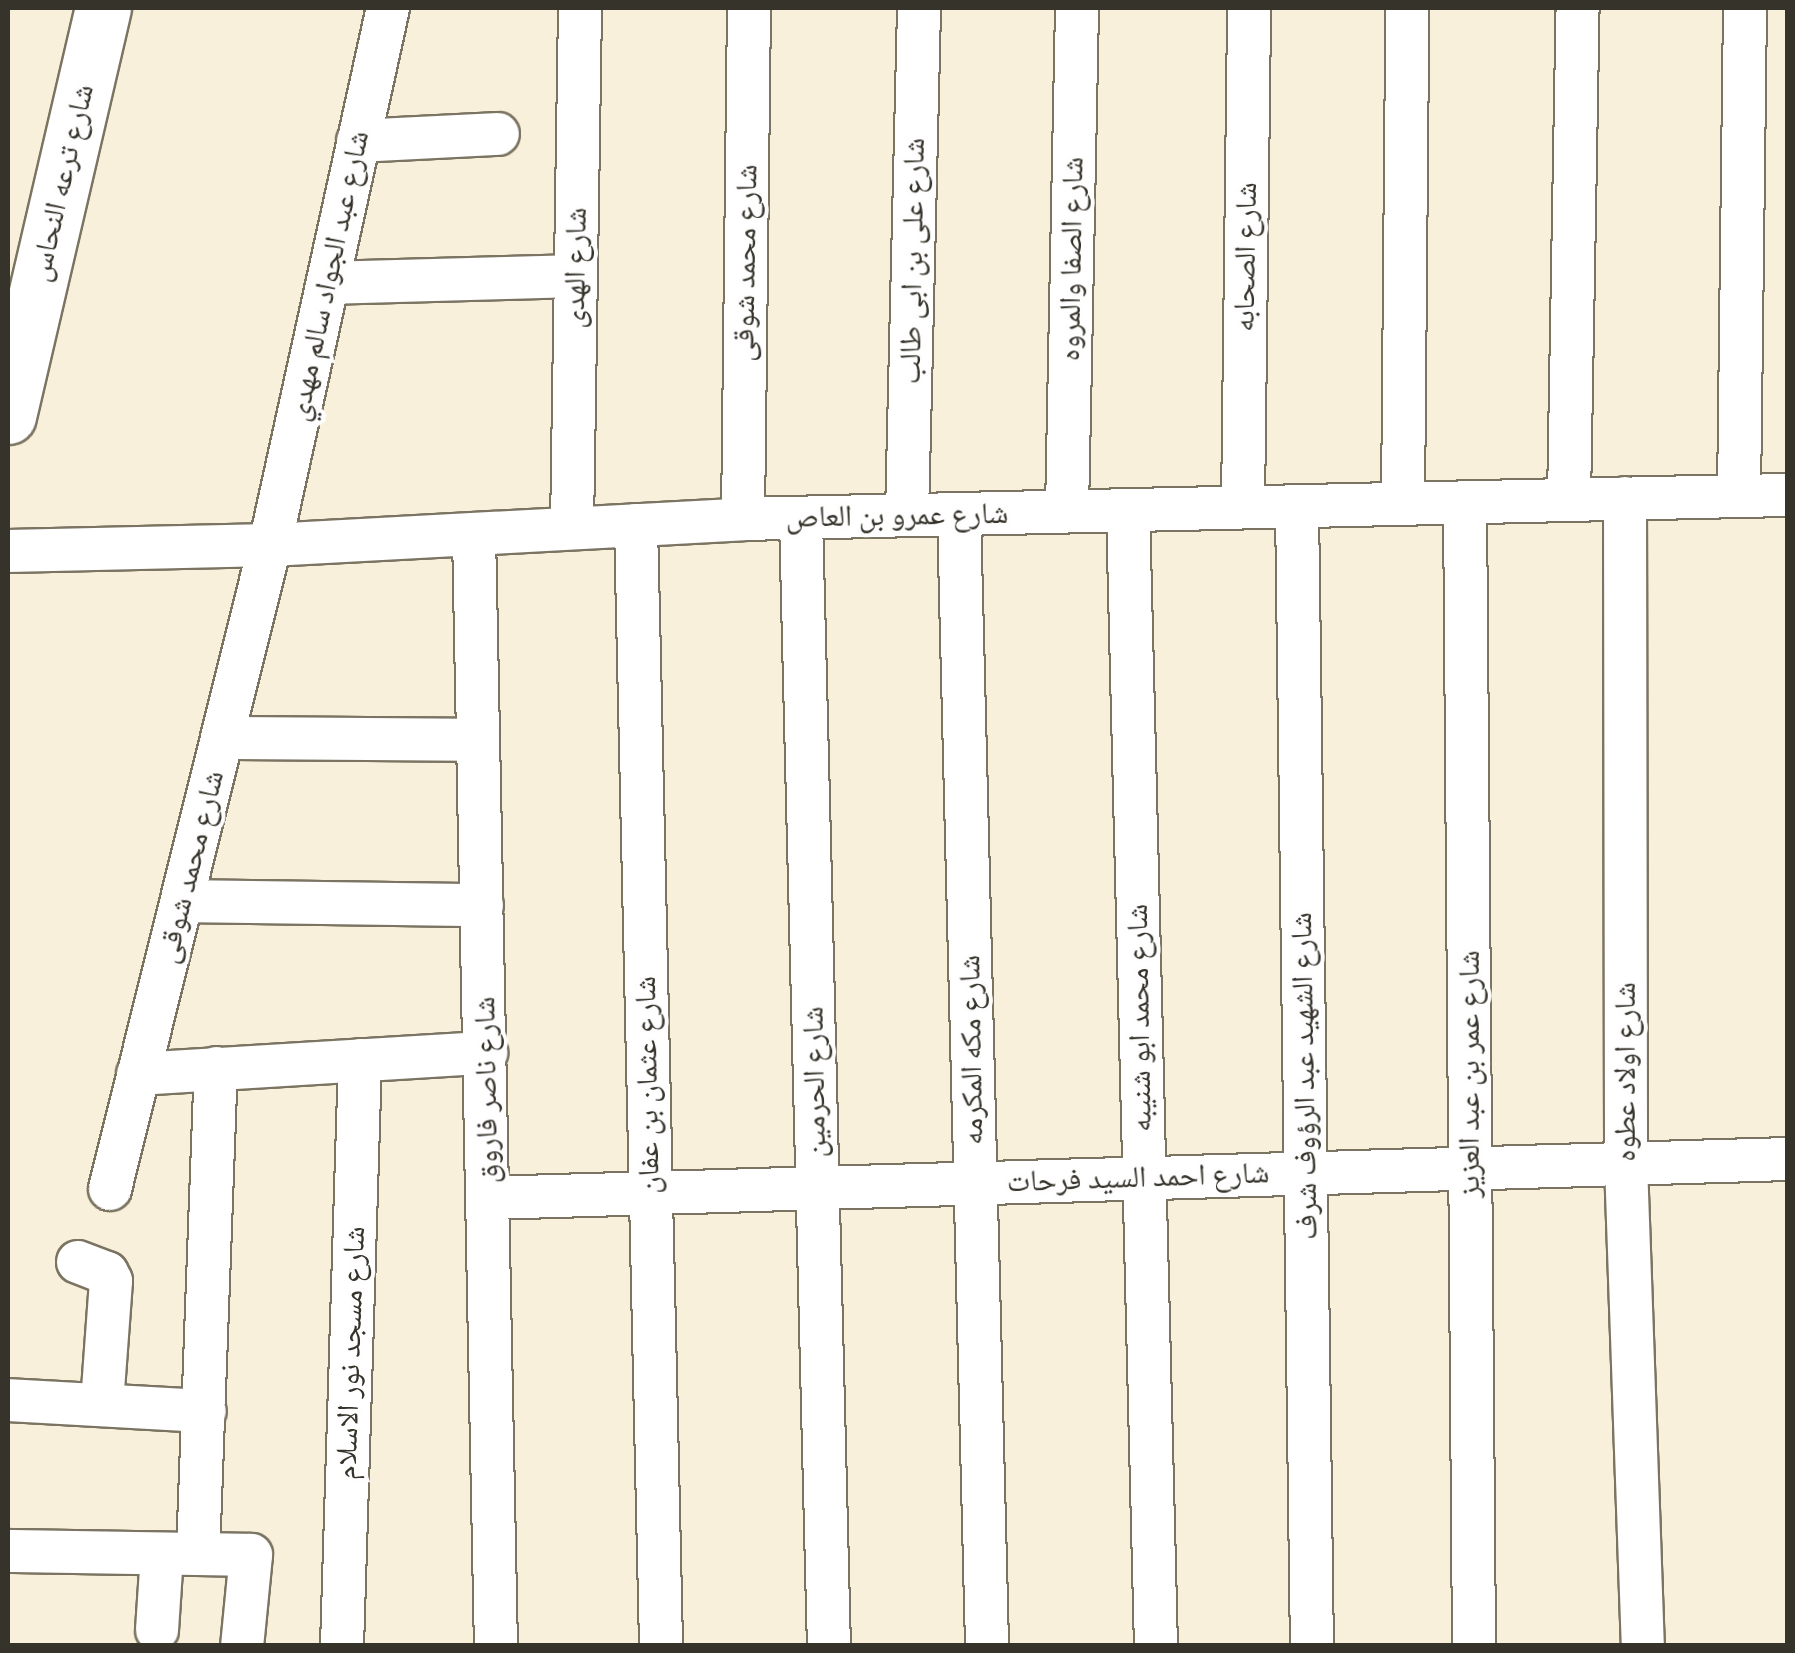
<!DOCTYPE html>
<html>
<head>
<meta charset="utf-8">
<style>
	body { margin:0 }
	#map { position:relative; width:1795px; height:1653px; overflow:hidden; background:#f8f0db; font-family:Signika,"Noto Naskh Arabic",sans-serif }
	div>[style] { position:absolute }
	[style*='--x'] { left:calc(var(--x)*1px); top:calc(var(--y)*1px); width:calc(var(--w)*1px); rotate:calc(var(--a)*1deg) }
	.roads { filter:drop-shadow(2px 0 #7b7462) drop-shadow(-2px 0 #7b7462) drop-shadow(0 2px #7b7462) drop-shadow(0 -2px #7b7462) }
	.street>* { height:42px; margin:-21px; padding:0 21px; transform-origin:21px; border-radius:21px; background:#fff }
	.secondary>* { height:55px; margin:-27.5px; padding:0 27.5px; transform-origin:27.5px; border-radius:27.5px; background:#fff }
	span { translate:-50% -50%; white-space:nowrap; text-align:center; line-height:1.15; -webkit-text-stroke:8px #fefefe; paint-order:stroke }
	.street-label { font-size:30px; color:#36332b }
	.frame { position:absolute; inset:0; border:10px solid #36332b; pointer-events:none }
</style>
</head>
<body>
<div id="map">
	<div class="roads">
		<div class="street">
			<div style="--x:358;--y:141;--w:140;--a:-2.9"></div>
			<div style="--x:328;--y:283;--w:247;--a:-1.6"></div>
			<div style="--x:1739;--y:496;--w:488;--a:-89.3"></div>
			<div style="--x:1625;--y:498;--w:666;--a:89.91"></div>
			<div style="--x:1626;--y:1164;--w:482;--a:88"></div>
			<div style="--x:1569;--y:500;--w:492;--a:-89"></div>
			<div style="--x:1465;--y:502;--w:1144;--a:89.55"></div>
			<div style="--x:1403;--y:504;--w:496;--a:-89.5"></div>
			<div style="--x:1243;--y:506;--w:498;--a:-89.3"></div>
			<div style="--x:1297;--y:506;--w:1140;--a:89.25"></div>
			<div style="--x:1128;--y:510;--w:1136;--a:88.59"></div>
			<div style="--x:1067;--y:511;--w:503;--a:-88.86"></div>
			<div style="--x:907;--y:515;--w:507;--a:-88.64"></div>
			<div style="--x:959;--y:515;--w:1131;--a:88.58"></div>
			<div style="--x:743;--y:519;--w:511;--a:-89.33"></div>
			<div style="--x:801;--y:519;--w:1127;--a:88.58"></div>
			<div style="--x:636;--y:525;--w:1121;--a:88.72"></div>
			<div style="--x:572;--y:528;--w:520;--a:-89.12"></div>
			<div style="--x:474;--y:534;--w:1112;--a:88.87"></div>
			<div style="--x:8;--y:551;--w:262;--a:-1.3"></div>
			<div style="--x:270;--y:545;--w:474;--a:-3.1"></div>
			<div style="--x:743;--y:519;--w:1045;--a:-1.32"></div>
			<div style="--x:223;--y:738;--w:255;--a:0.4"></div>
			<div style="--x:182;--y:901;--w:300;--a:0.8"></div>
			<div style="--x:138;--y:1074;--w:349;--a:-3.5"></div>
			<div style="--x:110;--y:1189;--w:664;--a:-76.05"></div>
			<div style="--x:270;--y:545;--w:550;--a:-77.61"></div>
			<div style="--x:489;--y:1198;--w:1300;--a:-1.72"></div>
			<div style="--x:78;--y:1262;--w:31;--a:21"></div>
			<div style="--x:107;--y:1273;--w:9;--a:63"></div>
			<div style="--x:111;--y:1281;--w:124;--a:94.2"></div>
			<div style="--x:8;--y:1400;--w:197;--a:3.2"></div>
			<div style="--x:8;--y:1551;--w:243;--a:0.9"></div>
			<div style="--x:251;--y:1555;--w:91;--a:95.6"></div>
			<div style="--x:198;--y:1554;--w:486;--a:-87.9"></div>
			<div style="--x:157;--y:1630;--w:76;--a:-86.2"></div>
			<div style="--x:342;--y:1646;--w:586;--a:-88.24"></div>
		</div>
		<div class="secondary">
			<div style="--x:8;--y:416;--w:419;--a:-76.9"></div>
		</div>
	</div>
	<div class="street-label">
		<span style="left:62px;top:183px;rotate:-77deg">شارع ترعه النحاس</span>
		<span style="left:1246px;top:257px;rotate:-89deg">شارع الصحابه</span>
		<span style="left:1072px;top:259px;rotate:-89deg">شارع الصفا والمروه</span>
		<span style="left:913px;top:261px;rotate:-89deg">شارع على بن ابى طالب</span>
		<span style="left:746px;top:263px;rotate:-89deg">شارع محمد شوقى</span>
		<span style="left:576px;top:268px;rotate:-89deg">شارع الهدى</span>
		<span style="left:329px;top:276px;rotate:-78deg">شارع عبد الجواد سالم مهدي</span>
		<span style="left:897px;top:516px;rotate:-1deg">شارع عمرو بن العاص</span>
		<span style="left:191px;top:867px;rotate:-76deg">شارع محمد شوقى</span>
		<span style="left:1140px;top:1018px;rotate:-91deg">شارع محمد ابو شنيبه</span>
		<span style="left:972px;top:1050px;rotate:-91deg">شارع مكه المكرمه</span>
		<span style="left:1626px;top:1072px;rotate:-90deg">شارع اولاد عطوه</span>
		<span style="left:1470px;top:1074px;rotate:-90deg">شارع عمر بن عبد العزيز</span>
		<span style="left:1305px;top:1076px;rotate:-91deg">شارع الشهيد عبد الرؤوف شرف</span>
		<span style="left:815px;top:1082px;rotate:-91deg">شارع الحرمين</span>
		<span style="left:648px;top:1085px;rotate:-91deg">شارع عثمان بن عفان</span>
		<span style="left:487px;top:1090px;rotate:-91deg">شارع ناصر فاروق</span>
		<span style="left:1138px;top:1178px;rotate:-2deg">شارع احمد السيد فرحات</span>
		<span style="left:351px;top:1353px;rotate:-88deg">شارع مسجد نور الاسلام</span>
	</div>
	<div class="frame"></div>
</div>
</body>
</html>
